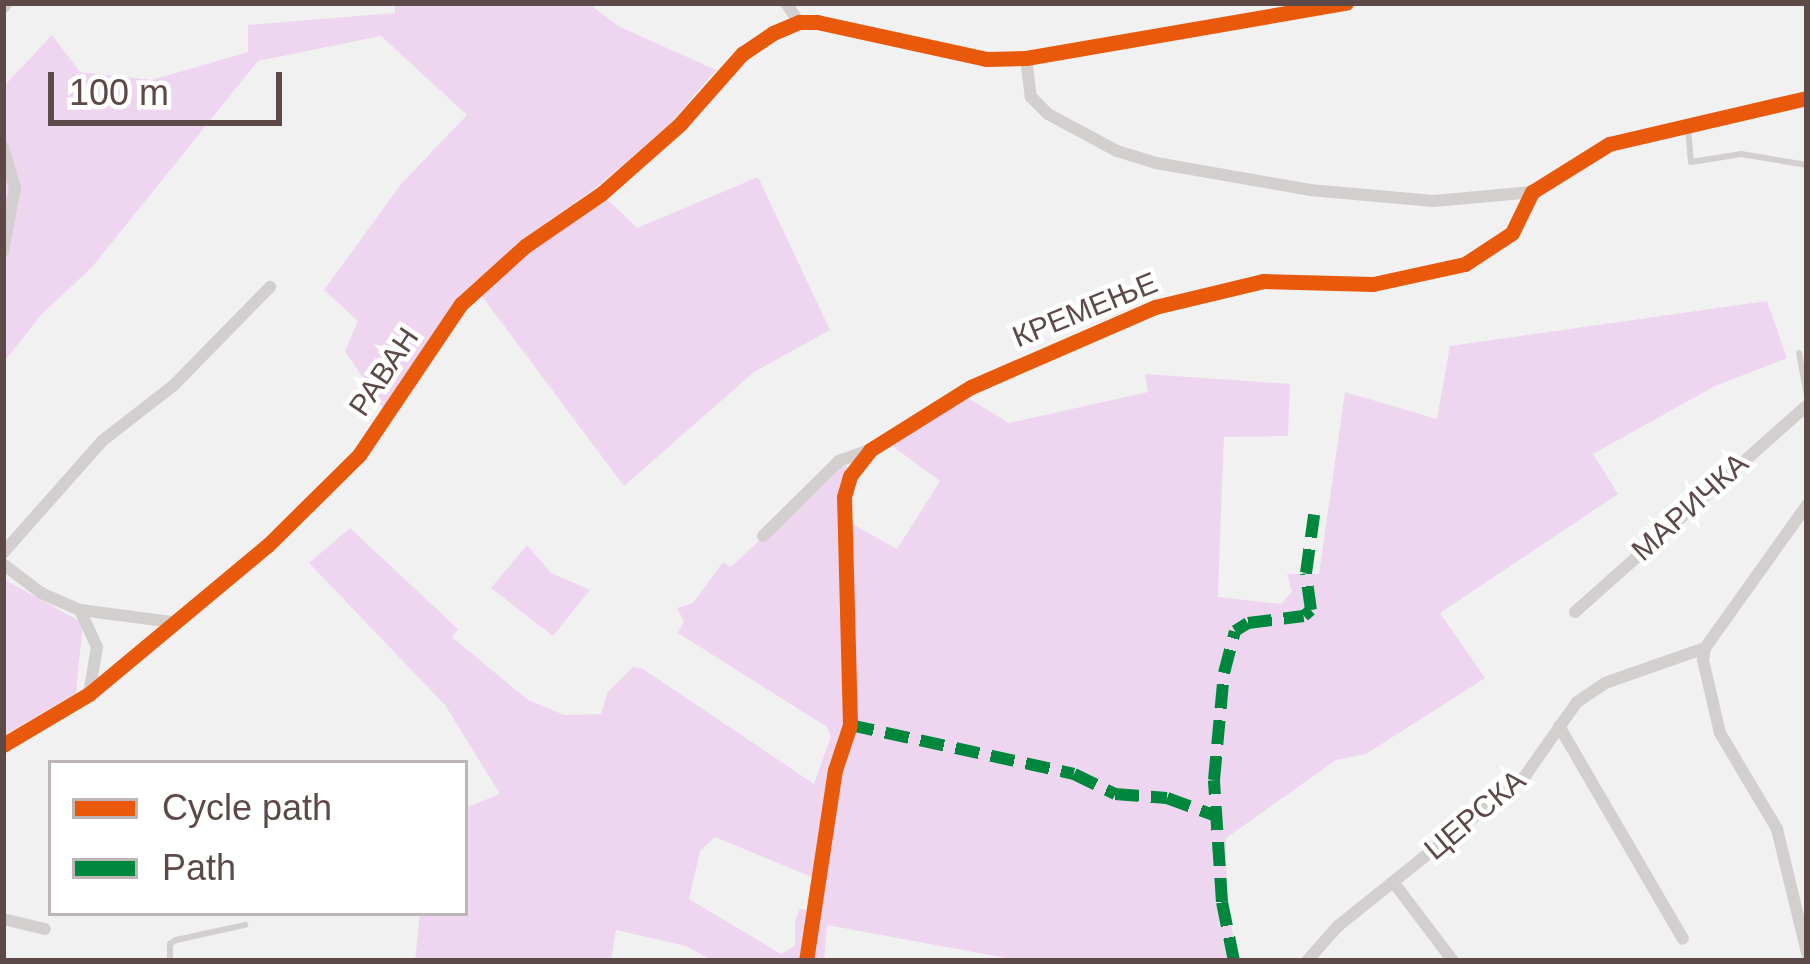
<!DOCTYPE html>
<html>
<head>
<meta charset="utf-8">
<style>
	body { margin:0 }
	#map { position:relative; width:1810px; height:964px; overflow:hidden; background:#f1f1f1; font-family:Arial,sans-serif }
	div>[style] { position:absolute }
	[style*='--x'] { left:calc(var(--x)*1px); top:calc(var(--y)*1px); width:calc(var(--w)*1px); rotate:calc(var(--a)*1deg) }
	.green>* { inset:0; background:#eed6f0 }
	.service>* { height:6px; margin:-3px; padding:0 3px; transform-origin:3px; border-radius:3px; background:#d3cfcf }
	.minor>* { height:12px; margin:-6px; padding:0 6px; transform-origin:6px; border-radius:6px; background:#d3cfcf }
	.quiet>* { height:12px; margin-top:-6px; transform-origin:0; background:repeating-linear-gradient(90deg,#00873e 0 24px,transparent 0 36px) }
	.cycleway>* { height:15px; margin:-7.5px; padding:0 7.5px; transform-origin:7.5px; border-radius:7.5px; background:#e8590c }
	span { translate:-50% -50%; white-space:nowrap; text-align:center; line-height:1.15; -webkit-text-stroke:9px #fff; paint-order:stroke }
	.street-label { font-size:30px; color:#5d4948 }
	.frame { position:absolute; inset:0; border:6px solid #5d4948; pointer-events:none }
	.legend { position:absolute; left:48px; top:760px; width:420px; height:156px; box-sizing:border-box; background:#fff; border:3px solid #beb6b6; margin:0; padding:15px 21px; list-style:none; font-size:36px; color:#5d4948 }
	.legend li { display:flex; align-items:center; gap:24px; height:60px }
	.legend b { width:60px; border:3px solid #beb6b6 }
	.scale { position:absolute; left:48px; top:72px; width:234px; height:54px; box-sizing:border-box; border:6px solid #5d4948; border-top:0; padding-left:15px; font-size:36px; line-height:42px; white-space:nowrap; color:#5d4948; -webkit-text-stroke:9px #fff; paint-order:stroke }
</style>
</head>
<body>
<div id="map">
	<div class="green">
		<div style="clip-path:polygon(395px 3px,588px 3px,618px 26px,716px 70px,669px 125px,597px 187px,521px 240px,458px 298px,384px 409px,345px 351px,358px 321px,324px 290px,402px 183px,467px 115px,381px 36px,258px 61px,92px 267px,41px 315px,3px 363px,3px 87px,52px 35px,80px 72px,152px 80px,248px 52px,248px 25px,395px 13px)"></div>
		<div style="clip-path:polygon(758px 177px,830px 330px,754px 372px,624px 486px,481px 295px,528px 252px,608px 200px,637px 228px)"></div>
		<div style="clip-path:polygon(1767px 301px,1787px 358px,1715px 386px,1593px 454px,1618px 494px,1440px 613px,1485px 678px,1366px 754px,1336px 760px,1226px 838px,1227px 899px,1237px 961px,1022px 961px,827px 925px,824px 961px,811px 961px,838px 771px,853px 725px,847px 521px,897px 549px,940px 481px,887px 442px,963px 395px,1009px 423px,1148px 392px,1145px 374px,1290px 384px,1288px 436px,1224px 437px,1221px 510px,1218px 597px,1281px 604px,1292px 592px,1287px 574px,1319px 574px,1345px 392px,1437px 419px,1450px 346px)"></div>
		<div style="clip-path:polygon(842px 463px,851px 470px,847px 724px,812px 877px,715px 837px,700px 851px,689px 899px,781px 954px,795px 946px,795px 921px,800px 909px,807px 910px,802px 961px,713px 961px,686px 946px,616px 930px,611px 961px,415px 961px,420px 913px,465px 913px,465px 808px,500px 794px,445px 705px,309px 563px,350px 528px,458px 629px,452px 637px,528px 700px,564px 715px,601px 714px,607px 693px,633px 667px,643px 669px,814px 784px,831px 736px,827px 727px,678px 633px,684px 621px,677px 608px,693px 603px,723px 562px,731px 567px)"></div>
		<div style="clip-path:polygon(527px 545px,551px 573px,590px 590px,553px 636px,491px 588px)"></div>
		<div style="clip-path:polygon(3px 579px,83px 623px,76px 693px,3px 736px)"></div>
	</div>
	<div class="service">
		<div style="--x:1688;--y:128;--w:34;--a:85"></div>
		<div style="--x:1691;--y:162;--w:51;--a:-9.1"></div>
		<div style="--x:1741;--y:154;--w:67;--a:9.5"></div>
		<div style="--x:1799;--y:353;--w:44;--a:79.5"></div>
		<div style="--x:170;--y:961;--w:17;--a:-90"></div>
		<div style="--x:170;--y:944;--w:7;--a:-34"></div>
		<div style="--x:176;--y:940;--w:71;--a:-12.3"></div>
	</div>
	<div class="minor">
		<div style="--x:786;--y:3;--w:23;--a:56"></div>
		<div style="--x:3;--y:8;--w:6;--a:-51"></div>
		<div style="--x:1026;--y:58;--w:39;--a:83"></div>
		<div style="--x:1031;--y:97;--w:24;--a:45"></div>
		<div style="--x:1048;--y:114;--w:78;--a:28.2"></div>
		<div style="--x:1117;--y:151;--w:41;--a:17.1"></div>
		<div style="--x:1156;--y:163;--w:156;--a:9.9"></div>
		<div style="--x:1310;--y:190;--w:124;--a:5.1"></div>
		<div style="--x:1434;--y:201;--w:98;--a:-5.2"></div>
		<div style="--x:3;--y:147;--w:43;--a:73.7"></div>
		<div style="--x:15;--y:188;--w:64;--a:100.8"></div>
		<div style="--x:1807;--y:505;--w:176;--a:125.5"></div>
		<div style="--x:1705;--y:648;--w:12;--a:99"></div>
		<div style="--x:1703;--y:660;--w:75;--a:76.9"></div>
		<div style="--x:1720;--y:733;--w:112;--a:59.3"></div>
		<div style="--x:1777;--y:829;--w:128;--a:76.4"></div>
		<div style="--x:763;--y:536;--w:107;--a:-44.6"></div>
		<div style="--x:839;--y:461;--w:32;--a:-20"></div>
		<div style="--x:3;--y:553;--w:149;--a:-48.5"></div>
		<div style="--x:102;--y:441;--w:90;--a:-37.8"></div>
		<div style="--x:173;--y:386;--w:139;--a:-45.6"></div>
		<div style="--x:3;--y:564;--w:48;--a:37.3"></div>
		<div style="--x:41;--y:593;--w:43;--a:23.6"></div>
		<div style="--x:80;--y:610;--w:94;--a:7.4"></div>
		<div style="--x:80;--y:610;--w:41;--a:65.3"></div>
		<div style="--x:97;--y:647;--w:48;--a:99.7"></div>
		<div style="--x:1575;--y:612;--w:311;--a:-41.7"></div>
		<div style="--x:1559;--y:726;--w:246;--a:59.8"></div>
		<div style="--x:3;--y:745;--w:100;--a:-30.7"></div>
		<div style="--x:89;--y:694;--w:233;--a:-39.8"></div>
		<div style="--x:268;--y:545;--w:128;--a:-44.7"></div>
		<div style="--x:359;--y:455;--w:182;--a:-56"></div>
		<div style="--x:461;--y:304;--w:86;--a:-42.2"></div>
		<div style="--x:525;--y:246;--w:92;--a:-34.4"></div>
		<div style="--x:601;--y:194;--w:106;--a:-41.5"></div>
		<div style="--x:680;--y:124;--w:94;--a:-48.5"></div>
		<div style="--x:742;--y:54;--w:37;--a:-34"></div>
		<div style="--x:773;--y:33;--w:28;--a:-23"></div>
		<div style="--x:799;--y:22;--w:18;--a:0"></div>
		<div style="--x:817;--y:22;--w:173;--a:12.3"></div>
		<div style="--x:986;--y:59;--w:40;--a:-1.4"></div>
		<div style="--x:1026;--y:58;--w:325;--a:-9.8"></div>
		<div style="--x:1394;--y:883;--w:98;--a:52.9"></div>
		<div style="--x:3;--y:919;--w:43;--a:13.4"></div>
		<div style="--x:806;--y:961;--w:193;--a:-81.4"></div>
		<div style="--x:835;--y:770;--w:47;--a:-71.6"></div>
		<div style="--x:850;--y:725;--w:228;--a:-91.5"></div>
		<div style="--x:844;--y:497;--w:22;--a:-74"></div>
		<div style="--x:850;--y:476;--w:33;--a:-52"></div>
		<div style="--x:870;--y:450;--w:119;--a:-32"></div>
		<div style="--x:971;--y:387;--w:201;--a:-23.5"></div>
		<div style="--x:1155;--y:307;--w:111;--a:-13.5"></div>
		<div style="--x:1263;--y:281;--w:110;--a:1.6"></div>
		<div style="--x:1373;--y:284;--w:94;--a:-12.3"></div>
		<div style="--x:1465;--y:264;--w:56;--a:-33.4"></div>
		<div style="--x:1512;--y:233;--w:46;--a:-64"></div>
		<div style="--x:1532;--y:192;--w:91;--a:-31.9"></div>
		<div style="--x:1609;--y:144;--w:203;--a:-13.1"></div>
		<div style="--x:1307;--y:961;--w:47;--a:-48.5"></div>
		<div style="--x:1338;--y:926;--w:240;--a:-38.7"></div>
		<div style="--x:1525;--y:776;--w:90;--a:-54.9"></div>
		<div style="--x:1577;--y:702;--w:34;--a:-34"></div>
		<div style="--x:1605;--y:683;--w:106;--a:-19.3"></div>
	</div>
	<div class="quiet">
		<div style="--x:850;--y:725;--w:229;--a:12.3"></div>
		<div style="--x:1074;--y:774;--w:46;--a:26"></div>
		<div style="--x:1115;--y:794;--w:52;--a:4.4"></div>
		<div style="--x:1167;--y:798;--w:52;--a:20.2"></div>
		<div style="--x:1234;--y:961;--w:60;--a:-101.5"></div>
		<div style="--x:1222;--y:902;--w:122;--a:-93.8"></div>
		<div style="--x:1214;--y:780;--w:107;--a:-84.7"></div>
		<div style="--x:1224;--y:673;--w:43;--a:-75.3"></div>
		<div style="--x:1235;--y:631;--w:15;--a:-32"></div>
		<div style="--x:1248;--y:623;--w:56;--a:-7.1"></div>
		<div style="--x:1304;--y:616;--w:9;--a:-41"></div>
		<div style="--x:1311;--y:610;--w:37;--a:-98"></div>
		<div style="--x:1306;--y:573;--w:59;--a:-82.1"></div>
	</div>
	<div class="cycleway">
		<div style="--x:3;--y:745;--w:100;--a:-30.7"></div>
		<div style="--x:89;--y:694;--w:233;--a:-39.8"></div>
		<div style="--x:268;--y:545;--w:128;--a:-44.7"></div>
		<div style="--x:359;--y:455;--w:182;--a:-56"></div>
		<div style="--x:461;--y:304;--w:86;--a:-42.2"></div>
		<div style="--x:525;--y:246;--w:92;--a:-34.4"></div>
		<div style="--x:601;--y:194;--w:106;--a:-41.5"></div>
		<div style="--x:680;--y:124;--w:94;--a:-48.5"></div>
		<div style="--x:742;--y:54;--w:37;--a:-34"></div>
		<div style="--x:773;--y:33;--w:28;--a:-23"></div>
		<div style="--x:799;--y:22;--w:18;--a:0"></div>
		<div style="--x:817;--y:22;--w:173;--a:12.3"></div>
		<div style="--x:986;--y:59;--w:40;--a:-1.4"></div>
		<div style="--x:1026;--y:58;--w:325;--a:-9.8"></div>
		<div style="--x:806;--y:961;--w:193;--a:-81.4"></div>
		<div style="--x:835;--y:770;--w:47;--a:-71.6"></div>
		<div style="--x:850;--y:725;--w:228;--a:-91.5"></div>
		<div style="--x:844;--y:497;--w:22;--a:-74"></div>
		<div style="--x:850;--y:476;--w:33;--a:-52"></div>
		<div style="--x:870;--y:450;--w:119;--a:-32"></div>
		<div style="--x:971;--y:387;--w:201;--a:-23.5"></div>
		<div style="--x:1155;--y:307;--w:111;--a:-13.5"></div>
		<div style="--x:1263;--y:281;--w:110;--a:1.6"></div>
		<div style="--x:1373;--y:284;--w:94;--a:-12.3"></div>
		<div style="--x:1465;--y:264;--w:56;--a:-33.4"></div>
		<div style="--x:1512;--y:233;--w:46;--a:-64"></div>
		<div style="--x:1532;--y:192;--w:91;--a:-31.9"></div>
		<div style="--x:1609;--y:144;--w:203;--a:-13.1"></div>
	</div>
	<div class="street-label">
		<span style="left:1085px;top:310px;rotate:-22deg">КРЕМЕЊЕ</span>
		<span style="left:384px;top:372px;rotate:-56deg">РАВАН</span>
		<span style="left:1690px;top:507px;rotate:-42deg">МАРИЧКА</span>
		<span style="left:1475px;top:815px;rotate:-40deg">ЦЕРСКА</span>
	</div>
	<div class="frame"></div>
	<ul class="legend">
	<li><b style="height:15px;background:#e8590c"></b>Cycle path</li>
	<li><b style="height:15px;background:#00873e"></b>Path</li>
	</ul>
	<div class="scale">100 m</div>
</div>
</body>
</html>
